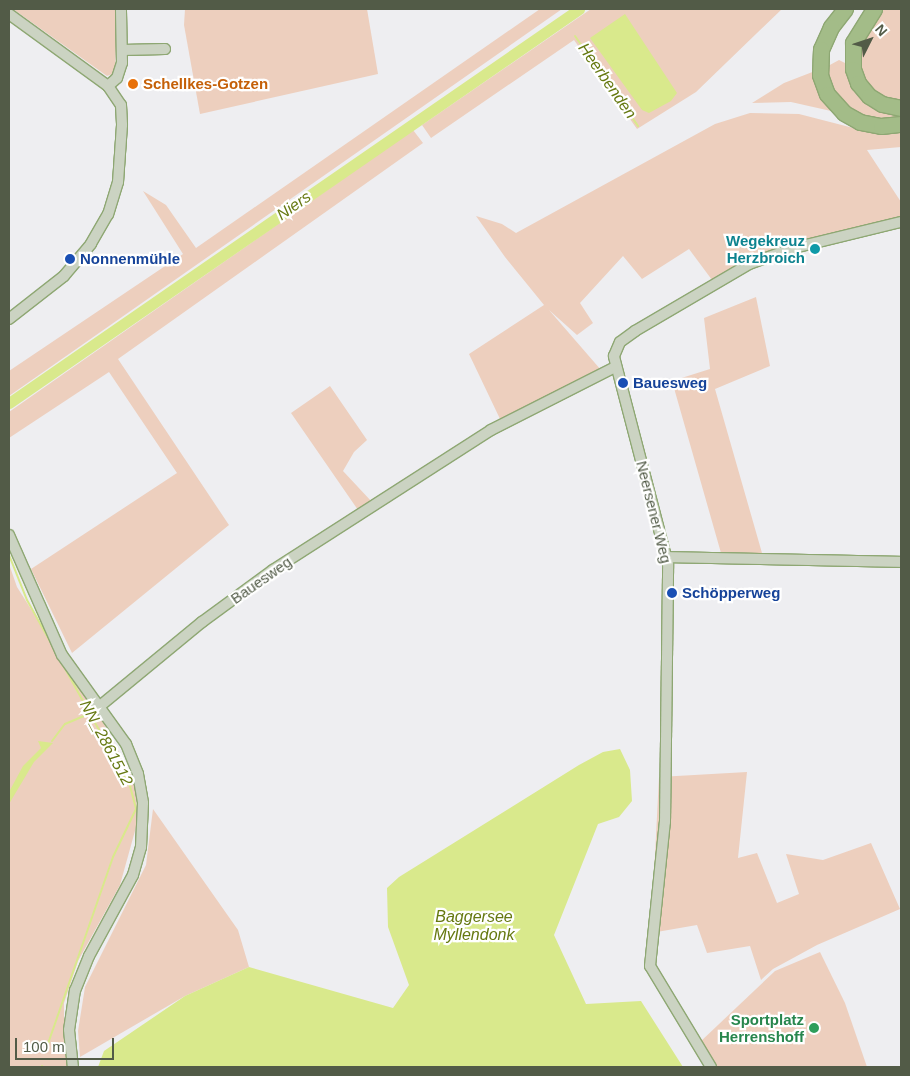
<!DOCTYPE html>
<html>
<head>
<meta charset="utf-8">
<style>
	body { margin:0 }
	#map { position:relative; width:910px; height:1076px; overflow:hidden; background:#eeeef1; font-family:Helvetica,sans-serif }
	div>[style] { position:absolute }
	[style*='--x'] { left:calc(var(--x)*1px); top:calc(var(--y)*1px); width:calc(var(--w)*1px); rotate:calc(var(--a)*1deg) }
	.green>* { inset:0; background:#edcfbe }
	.water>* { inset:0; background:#d9e98c }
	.stream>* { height:2px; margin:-1px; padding:0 1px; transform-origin:1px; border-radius:1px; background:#d9e98c }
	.river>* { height:11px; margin:-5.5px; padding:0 5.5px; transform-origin:5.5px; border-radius:5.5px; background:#d9e98c }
	.roads { filter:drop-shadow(1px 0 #8ea773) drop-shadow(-1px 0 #8ea773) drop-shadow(0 1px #8ea773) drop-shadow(0 -1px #8ea773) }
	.minor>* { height:10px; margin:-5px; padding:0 5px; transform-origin:5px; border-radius:5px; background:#cbd3c2 }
	.highway>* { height:15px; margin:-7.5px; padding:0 7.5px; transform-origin:7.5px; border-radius:7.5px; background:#a3bc88 }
	.dots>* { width:14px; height:14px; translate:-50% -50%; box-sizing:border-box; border:2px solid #fff; border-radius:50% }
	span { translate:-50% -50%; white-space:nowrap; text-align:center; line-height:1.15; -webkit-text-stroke:4.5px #fff; paint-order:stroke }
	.food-label { font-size:15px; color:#c56008; font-weight:700 }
	.left { translate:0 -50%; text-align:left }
	.culture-label { font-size:15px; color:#0d838f; font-weight:700 }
	.right { translate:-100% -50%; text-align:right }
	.transit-label { font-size:15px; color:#164399; font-weight:700 }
	.street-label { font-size:15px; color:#525b47 }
	.leisure-label { font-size:15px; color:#27864d; font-weight:700 }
	.water-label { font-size:16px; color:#667911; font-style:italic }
	.frame { position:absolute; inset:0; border:10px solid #525b47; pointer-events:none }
	.north { position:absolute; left:845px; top:15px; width:50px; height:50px; -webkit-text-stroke:4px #fff; paint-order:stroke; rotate:49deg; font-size:14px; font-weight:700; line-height:20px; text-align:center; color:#525b47 }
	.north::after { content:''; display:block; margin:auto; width:18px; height:22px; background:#525b47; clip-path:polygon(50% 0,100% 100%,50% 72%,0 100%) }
	.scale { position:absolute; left:15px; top:1038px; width:99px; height:22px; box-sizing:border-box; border:2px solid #525b47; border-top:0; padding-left:6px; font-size:15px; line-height:18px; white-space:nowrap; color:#525b47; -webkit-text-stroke:4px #fff; paint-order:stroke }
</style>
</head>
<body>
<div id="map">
	<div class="green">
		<div style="clip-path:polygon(13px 9px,117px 9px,115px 73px,107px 76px)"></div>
		<div style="clip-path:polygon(185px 9px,367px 9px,378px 74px,200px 114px,184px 25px)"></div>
		<div style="clip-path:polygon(540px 9px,562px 9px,9px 396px,9px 371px,183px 254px,143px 191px,166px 205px,196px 248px)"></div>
		<div style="clip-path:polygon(591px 9px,782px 9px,696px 92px,637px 129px,574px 40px,431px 138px,422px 125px)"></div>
		<div style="clip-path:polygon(879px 9px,901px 9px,901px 104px,878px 97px,860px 78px,859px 38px)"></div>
		<div style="clip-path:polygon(839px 60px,849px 65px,854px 81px,899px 115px,900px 120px,869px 119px,850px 110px,834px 93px,827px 74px,828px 66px)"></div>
		<div style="clip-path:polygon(815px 71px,820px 92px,831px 111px,791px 102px,752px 103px,784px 83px)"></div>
		<div style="clip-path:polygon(750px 113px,799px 114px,865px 131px,901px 129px,901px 147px,867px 150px,901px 202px,901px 225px,831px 242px,756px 266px,718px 288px,689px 249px,642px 279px,623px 256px,580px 303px,593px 323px,577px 335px,549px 310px,601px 370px,501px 421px,469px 354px,544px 305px,505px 257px,476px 216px,502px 224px,516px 233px,715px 124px)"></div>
		<div style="clip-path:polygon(413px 130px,423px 143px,118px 359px,229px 525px,72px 653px,31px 569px,177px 473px,109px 372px,9px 438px,9px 412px)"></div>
		<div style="clip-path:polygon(756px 297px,770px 366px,715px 389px,762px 553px,721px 553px,672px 381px,710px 369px,704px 318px)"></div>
		<div style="clip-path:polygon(330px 386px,367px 440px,354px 452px,343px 471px,372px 502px,358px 510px,291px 413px)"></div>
		<div style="clip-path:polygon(9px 564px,17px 587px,105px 726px,135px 782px,138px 820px,120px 885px,78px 961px,64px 1003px,64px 1044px,69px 1067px,9px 1067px)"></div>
		<div style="clip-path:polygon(747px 772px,738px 858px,757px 853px,777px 903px,799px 894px,786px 854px,823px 860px,871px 843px,900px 909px,817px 945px,773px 969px,761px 980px,750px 946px,707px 953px,697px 925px,651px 933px,659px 777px)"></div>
		<div style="clip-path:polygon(153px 809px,238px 930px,249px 967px,185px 996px,80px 1057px,78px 1031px,85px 987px,146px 865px)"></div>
		<div style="clip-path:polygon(820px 952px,845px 1003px,867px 1067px,714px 1067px,699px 1043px,775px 971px)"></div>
	</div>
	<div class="water">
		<div style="clip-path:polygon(625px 14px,677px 93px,671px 101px,649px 113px,642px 110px,590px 38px)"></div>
		<div style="clip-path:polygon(38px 741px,53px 743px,34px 762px,9px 804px,9px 792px,23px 766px,41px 748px)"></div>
		<div style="clip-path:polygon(620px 749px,630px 770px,632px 801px,619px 817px,598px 824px,554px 935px,586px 1004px,641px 1001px,683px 1067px,98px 1067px,104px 1051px,185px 996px,249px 967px,393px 1008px,409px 985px,388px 927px,387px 888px,399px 877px,579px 765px,603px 752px)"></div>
	</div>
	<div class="stream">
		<div style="--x:575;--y:36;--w:110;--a:55"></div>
		<div style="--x:9;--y:555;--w:48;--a:68.2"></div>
		<div style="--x:27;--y:600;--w:213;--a:61"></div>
		<div style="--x:130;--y:786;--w:24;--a:75"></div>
		<div style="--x:136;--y:809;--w:53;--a:115.6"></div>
		<div style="--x:113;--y:857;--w:207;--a:109.2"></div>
		<div style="--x:52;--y:741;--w:21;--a:-53"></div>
		<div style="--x:65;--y:724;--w:25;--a:-23"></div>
		<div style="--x:42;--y:1066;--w:1;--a:45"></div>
	</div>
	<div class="river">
		<div style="--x:9;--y:403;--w:693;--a:-34.65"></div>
	</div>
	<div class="roads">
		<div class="minor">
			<div style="--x:9;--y:14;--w:122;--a:36"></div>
			<div style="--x:108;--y:86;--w:23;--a:56"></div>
			<div style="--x:121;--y:105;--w:20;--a:87"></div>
			<div style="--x:122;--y:125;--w:57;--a:94"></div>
			<div style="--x:118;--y:182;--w:34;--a:107"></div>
			<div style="--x:108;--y:214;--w:34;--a:120"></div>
			<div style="--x:91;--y:244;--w:42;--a:130.2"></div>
			<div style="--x:64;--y:276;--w:70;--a:142"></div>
			<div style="--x:122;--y:50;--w:43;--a:-1.3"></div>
			<div style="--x:108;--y:86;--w:12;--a:-42"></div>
			<div style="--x:117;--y:78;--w:16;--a:-72"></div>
			<div style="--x:122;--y:63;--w:54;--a:-91.1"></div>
			<div style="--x:9;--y:535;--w:131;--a:66.2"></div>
			<div style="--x:62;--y:655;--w:110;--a:54.3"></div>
			<div style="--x:126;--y:744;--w:32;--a:68"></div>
			<div style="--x:138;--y:774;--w:29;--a:80"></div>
			<div style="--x:143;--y:803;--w:44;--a:92.6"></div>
			<div style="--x:141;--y:847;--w:29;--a:106"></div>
			<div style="--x:133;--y:875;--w:92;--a:118.5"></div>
			<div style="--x:89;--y:956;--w:37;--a:112"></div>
			<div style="--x:75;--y:990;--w:40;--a:98.5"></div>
			<div style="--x:69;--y:1030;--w:37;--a:84"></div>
			<div style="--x:668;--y:557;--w:233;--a:1.2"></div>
			<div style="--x:100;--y:706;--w:132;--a:-39.5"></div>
			<div style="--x:202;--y:622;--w:88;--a:-36.2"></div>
			<div style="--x:273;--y:570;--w:259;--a:-32.7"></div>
			<div style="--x:491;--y:430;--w:139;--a:-26.9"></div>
			<div style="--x:711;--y:1067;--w:118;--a:-121.1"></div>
			<div style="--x:650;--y:966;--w:145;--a:-84.1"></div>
			<div style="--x:665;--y:822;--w:258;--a:-89.3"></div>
			<div style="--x:668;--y:564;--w:215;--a:-104.6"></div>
			<div style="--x:614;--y:356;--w:15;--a:-67"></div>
			<div style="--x:620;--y:342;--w:19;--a:-36"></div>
			<div style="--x:635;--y:331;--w:132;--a:-30.4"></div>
			<div style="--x:749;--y:264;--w:48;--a:-19.6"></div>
			<div style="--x:794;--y:248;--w:110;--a:-13.7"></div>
		</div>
		<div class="highway">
			<div style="--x:845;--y:9;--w:23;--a:128"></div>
			<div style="--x:831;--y:27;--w:24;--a:114"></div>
			<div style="--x:821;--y:49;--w:26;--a:92"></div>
			<div style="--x:820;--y:75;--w:20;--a:70"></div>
			<div style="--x:827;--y:94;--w:25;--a:48"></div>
			<div style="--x:844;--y:113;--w:18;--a:29"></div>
			<div style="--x:860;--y:122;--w:21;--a:11"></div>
			<div style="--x:881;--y:126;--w:20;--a:-6"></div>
			<div style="--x:874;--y:9;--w:40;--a:122"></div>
			<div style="--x:853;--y:43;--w:26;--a:90"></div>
			<div style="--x:853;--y:69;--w:15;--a:70"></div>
			<div style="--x:858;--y:83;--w:17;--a:50"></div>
			<div style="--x:869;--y:96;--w:15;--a:32"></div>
			<div style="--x:882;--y:104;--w:19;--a:12"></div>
		</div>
	</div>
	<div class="dots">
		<div style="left:133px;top:84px;background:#e8710a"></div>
		<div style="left:815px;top:249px;background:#0f9aa8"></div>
		<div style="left:70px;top:259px;background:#1a4fb4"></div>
		<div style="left:623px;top:383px;background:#1a4fb4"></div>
		<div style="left:672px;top:593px;background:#1a4fb4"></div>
		<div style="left:814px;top:1028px;background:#2e9e5b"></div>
	</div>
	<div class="food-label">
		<span class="left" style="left:143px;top:84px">Schellkes-Gotzen</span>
	</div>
	<div class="culture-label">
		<span class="right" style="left:805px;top:249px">Wegekreuz<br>Herzbroich</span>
	</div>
	<div class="transit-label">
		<span class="left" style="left:80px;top:259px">Nonnenmühle</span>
		<span class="left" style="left:633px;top:383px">Bauesweg</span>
		<span class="left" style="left:682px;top:593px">Schöpperweg</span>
	</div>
	<div class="street-label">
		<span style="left:654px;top:512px;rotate:76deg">Neersener Weg</span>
		<span style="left:261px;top:580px;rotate:-35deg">Bauesweg</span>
	</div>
	<div class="leisure-label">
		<span class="right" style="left:804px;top:1028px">Sportplatz<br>Herrenshoff</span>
	</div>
	<div class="water-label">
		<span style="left:607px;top:81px;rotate:55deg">Heerbenden</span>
		<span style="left:294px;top:206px;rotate:-35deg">Niers</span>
		<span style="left:106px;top:743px;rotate:62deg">NN_2861512</span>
		<span style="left:474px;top:926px">Baggersee<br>Myllendonk</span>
	</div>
	<div class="frame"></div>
	<div class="north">N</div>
	<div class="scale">100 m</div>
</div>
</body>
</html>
